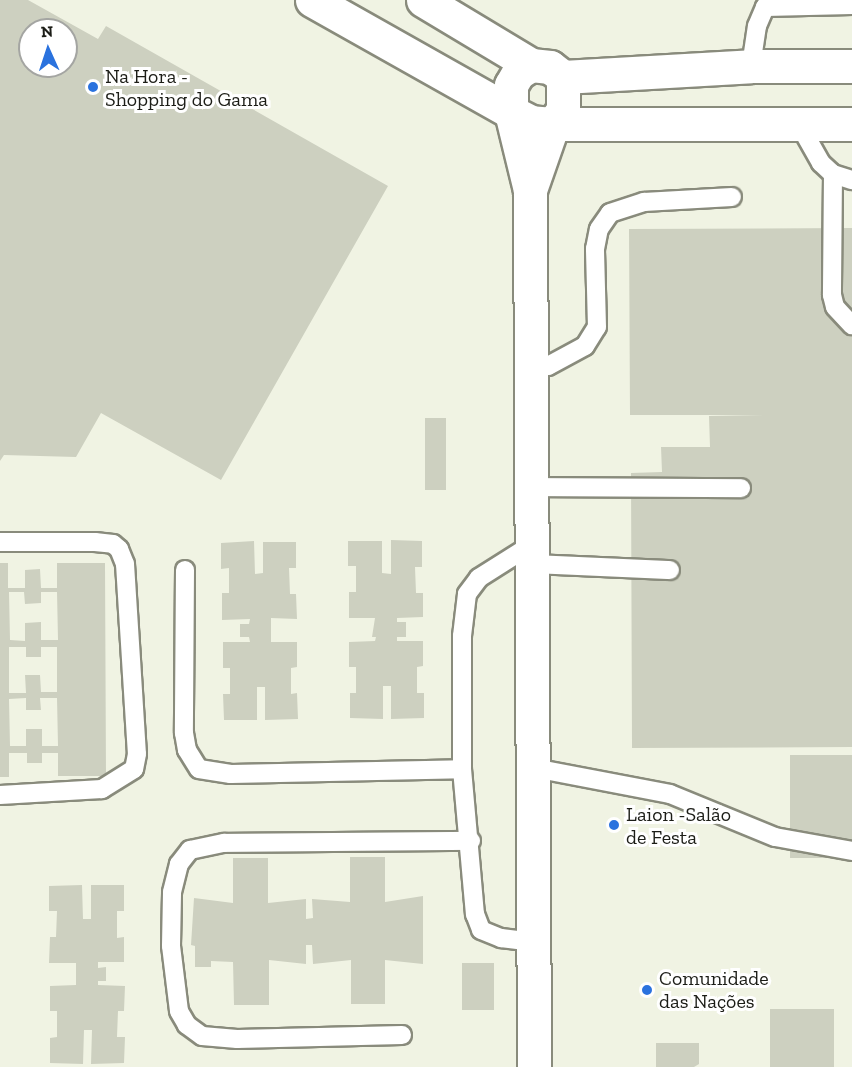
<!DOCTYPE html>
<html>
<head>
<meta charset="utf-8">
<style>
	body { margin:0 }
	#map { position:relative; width:852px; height:1067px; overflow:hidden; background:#f0f3e3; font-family:"Zilla Slab",serif }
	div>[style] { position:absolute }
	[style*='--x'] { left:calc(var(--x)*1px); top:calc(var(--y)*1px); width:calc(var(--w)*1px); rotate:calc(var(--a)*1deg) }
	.building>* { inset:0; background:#cdd0c0; transform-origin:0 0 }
	.roads { filter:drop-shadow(2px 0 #898b7c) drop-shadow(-2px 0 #898b7c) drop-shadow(0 2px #898b7c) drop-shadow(0 -2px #898b7c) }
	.service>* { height:18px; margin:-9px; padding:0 9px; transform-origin:9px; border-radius:9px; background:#fff }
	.tertiary>* { height:33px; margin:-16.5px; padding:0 16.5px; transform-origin:16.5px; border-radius:16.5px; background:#fff }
	.dots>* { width:16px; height:16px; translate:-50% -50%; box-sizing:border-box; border:3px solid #fff; border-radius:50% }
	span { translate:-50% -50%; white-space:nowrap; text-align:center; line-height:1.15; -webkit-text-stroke:6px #fff; paint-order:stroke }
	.poi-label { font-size:20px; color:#1c1d17 }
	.left { translate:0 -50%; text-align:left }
	.north { position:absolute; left:18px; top:18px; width:60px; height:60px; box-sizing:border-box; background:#fff; border:2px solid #a4a5a2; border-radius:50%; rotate:357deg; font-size:16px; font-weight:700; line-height:24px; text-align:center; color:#1c1d17 }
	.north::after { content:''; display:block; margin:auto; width:21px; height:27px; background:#2a72de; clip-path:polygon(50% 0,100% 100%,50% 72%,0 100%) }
</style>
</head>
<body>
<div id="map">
	<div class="building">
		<div style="clip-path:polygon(evenodd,0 0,28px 0,98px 39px,106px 26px,388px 186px,221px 480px,101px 413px,76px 457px,4px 455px,0 461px,0 0,30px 30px,66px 30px,66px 66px,30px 66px,30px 30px)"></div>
		<div style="clip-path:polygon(852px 228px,852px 747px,632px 748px,631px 473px,662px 472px,661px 447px,710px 447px,709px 416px,764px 415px,630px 415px,629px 229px)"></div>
		<div style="left:425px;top:418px;width:21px;height:72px"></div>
		<div style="clip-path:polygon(391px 540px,422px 541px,422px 567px,415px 567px,416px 593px,423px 593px,423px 617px,397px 618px,397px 622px,406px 622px,406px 637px,397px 637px,397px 641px,423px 641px,423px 666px,417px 667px,417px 693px,424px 693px,424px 718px,391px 719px,391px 686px,383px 686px,383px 719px,350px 718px,350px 693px,356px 693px,356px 667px,349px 667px,349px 642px,375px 641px,376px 637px,372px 637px,375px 618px,349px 618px,349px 592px,356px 592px,356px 566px,348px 566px,348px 541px,382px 541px,382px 573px,391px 574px)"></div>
		<div style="clip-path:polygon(254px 541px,255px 574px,263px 573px,263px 542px,296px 542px,296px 568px,289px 568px,290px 594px,296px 594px,297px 619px,271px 618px,271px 642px,297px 642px,297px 667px,291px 668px,291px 694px,297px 693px,298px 719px,265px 720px,265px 687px,257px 687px,257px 720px,224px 720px,223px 694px,230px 694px,230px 668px,223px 668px,223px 642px,250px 642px,249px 637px,240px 637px,240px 624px,249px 624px,250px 619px,222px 620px,222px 593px,229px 593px,229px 568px,221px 569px,221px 543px)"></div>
		<div style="clip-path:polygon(evenodd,0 563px,8px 563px,8px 588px,25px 588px,25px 570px,40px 569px,41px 588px,57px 588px,57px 563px,105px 563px,106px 776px,58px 776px,58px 753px,42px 753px,42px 763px,27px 763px,27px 753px,9px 753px,9px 777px,0 777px,0 563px,9px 592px,24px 592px,25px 604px,41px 603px,41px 592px,57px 592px,58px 640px,41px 640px,41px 622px,25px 623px,25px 641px,10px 640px,9px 592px,0 563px,9px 647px,26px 647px,26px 657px,41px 657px,41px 647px,57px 647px,57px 692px,41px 692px,40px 675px,25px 675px,26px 693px,9px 693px,9px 647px,0 563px,26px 698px,26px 710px,41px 710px,40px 698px,57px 698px,58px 746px,42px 746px,42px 729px,26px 729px,26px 746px,10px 746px,9px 699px,26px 698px)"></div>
		<div style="left:790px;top:755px;width:62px;height:103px"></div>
		<div style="clip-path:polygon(350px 857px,385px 857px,385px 902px,423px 896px,423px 964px,385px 960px,385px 1004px,351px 1004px,351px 960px,313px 964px,312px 945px,306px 945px,306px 964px,269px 960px,269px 1005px,234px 1005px,233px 962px,211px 961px,211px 967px,195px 967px,195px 946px,191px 945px,194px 898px,233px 903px,233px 858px,268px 858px,268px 903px,306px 899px,306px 919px,313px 918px,312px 899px,350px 902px)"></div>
		<div style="clip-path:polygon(82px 885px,83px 919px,91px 919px,91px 885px,124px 885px,124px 911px,117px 911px,117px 938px,124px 937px,124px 962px,98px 962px,98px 968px,106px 967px,106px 981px,98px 981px,98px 985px,125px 986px,124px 1011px,118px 1011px,117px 1037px,125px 1037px,124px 1063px,91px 1064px,92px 1030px,84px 1030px,83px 1064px,50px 1063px,50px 1038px,57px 1037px,57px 1011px,50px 1011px,50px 986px,76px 985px,76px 963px,49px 963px,50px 937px,56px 937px,57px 911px,49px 911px,49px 886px)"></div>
		<div style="left:462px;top:963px;width:32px;height:47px"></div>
		<div style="left:834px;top:1009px;width:58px;height:64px;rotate:90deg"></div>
		<div style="clip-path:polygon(656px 1043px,699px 1043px,699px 1064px,694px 1067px,656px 1067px)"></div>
	</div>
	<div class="roads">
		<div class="service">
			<div style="--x:751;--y:66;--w:40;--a:-81.5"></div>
			<div style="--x:757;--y:26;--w:21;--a:-67"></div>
			<div style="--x:765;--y:7;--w:87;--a:-1.3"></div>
			<div style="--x:799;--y:124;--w:45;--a:60.6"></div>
			<div style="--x:821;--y:163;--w:16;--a:43"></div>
			<div style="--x:833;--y:174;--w:20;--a:18"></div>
			<div style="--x:833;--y:174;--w:121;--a:90.5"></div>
			<div style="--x:832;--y:295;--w:12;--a:76"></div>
			<div style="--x:835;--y:307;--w:25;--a:47"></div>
			<div style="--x:531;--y:366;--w:17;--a:0"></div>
			<div style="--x:548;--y:366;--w:42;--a:-28.4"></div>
			<div style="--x:585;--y:346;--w:22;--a:-58"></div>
			<div style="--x:597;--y:327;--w:78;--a:-91.5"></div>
			<div style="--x:595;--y:249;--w:20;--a:-79"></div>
			<div style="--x:599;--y:229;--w:19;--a:-55"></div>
			<div style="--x:610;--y:213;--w:36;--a:-18"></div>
			<div style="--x:644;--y:202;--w:88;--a:-3.3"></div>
			<div style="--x:531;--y:487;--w:210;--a:0.3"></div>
			<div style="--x:0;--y:542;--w:95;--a:0"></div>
			<div style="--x:95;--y:542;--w:18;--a:6"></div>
			<div style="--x:113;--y:544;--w:8;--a:40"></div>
			<div style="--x:119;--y:549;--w:16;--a:68"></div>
			<div style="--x:125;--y:564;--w:190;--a:86.4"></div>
			<div style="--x:137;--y:754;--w:15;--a:101"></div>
			<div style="--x:134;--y:769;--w:38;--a:148"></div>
			<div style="--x:102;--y:789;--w:102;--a:176.6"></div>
			<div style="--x:531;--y:545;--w:62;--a:147.6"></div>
			<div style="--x:479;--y:578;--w:20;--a:127"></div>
			<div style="--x:467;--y:594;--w:42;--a:96.8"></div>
			<div style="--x:462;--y:636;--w:133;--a:90"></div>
			<div style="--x:462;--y:769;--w:146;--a:84.9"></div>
			<div style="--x:475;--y:914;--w:17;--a:69"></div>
			<div style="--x:481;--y:930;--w:22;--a:22"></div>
			<div style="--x:501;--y:938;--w:35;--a:7"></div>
			<div style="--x:531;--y:564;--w:139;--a:2.5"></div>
			<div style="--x:185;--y:570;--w:163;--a:90.4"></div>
			<div style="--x:184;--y:733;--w:17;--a:80"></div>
			<div style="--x:187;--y:750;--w:22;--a:58"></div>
			<div style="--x:199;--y:769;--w:32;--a:9"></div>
			<div style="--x:231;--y:774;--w:231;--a:-1.2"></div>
			<div style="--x:534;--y:768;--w:138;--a:10.8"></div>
			<div style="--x:670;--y:794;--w:113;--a:22.3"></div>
			<div style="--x:775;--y:837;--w:78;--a:10.3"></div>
			<div style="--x:402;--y:1035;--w:165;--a:178.6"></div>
			<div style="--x:237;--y:1039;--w:35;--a:-175"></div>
			<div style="--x:202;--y:1036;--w:19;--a:-144"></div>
			<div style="--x:187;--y:1025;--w:16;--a:-120"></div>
			<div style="--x:179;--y:1011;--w:65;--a:-97"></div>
			<div style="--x:171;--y:946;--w:54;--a:-88.9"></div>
			<div style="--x:172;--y:892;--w:29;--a:-76"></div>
			<div style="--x:179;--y:864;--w:18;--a:-52"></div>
			<div style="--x:190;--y:850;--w:35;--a:-12"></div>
			<div style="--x:224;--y:843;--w:247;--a:-0.5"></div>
		</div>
		<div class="tertiary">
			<div style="--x:312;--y:0;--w:228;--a:29.4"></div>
			<div style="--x:511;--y:112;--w:80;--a:76.3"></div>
			<div style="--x:530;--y:190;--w:877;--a:89.74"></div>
			<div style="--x:423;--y:0;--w:126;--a:31"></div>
			<div style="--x:531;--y:65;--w:19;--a:6"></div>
			<div style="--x:550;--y:67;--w:16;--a:38"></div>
			<div style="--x:563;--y:77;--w:33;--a:90"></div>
			<div style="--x:563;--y:110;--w:17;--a:126"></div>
			<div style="--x:553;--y:124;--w:22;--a:-175"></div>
			<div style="--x:531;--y:122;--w:22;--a:-153"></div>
			<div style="--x:511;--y:112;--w:27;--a:-90"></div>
			<div style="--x:511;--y:85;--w:14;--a:-60"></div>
			<div style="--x:518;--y:73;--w:15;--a:-32"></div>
			<div style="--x:563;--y:77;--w:188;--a:-3.3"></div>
			<div style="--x:751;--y:66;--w:101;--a:0"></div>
			<div style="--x:530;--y:190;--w:70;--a:-70.8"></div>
			<div style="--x:553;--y:124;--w:299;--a:0"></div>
		</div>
	</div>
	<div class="dots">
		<div style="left:93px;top:87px;background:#2a72de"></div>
		<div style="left:614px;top:825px;background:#2a72de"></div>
		<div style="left:647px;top:990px;background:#2a72de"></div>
	</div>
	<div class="poi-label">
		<span class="left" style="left:105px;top:88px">Na Hora -<br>Shopping do Gama</span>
		<span class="left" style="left:626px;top:826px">Laion -Salão<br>de Festa</span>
		<span class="left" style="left:659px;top:990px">Comunidade<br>das Nações</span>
	</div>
	<div class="north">N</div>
</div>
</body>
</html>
